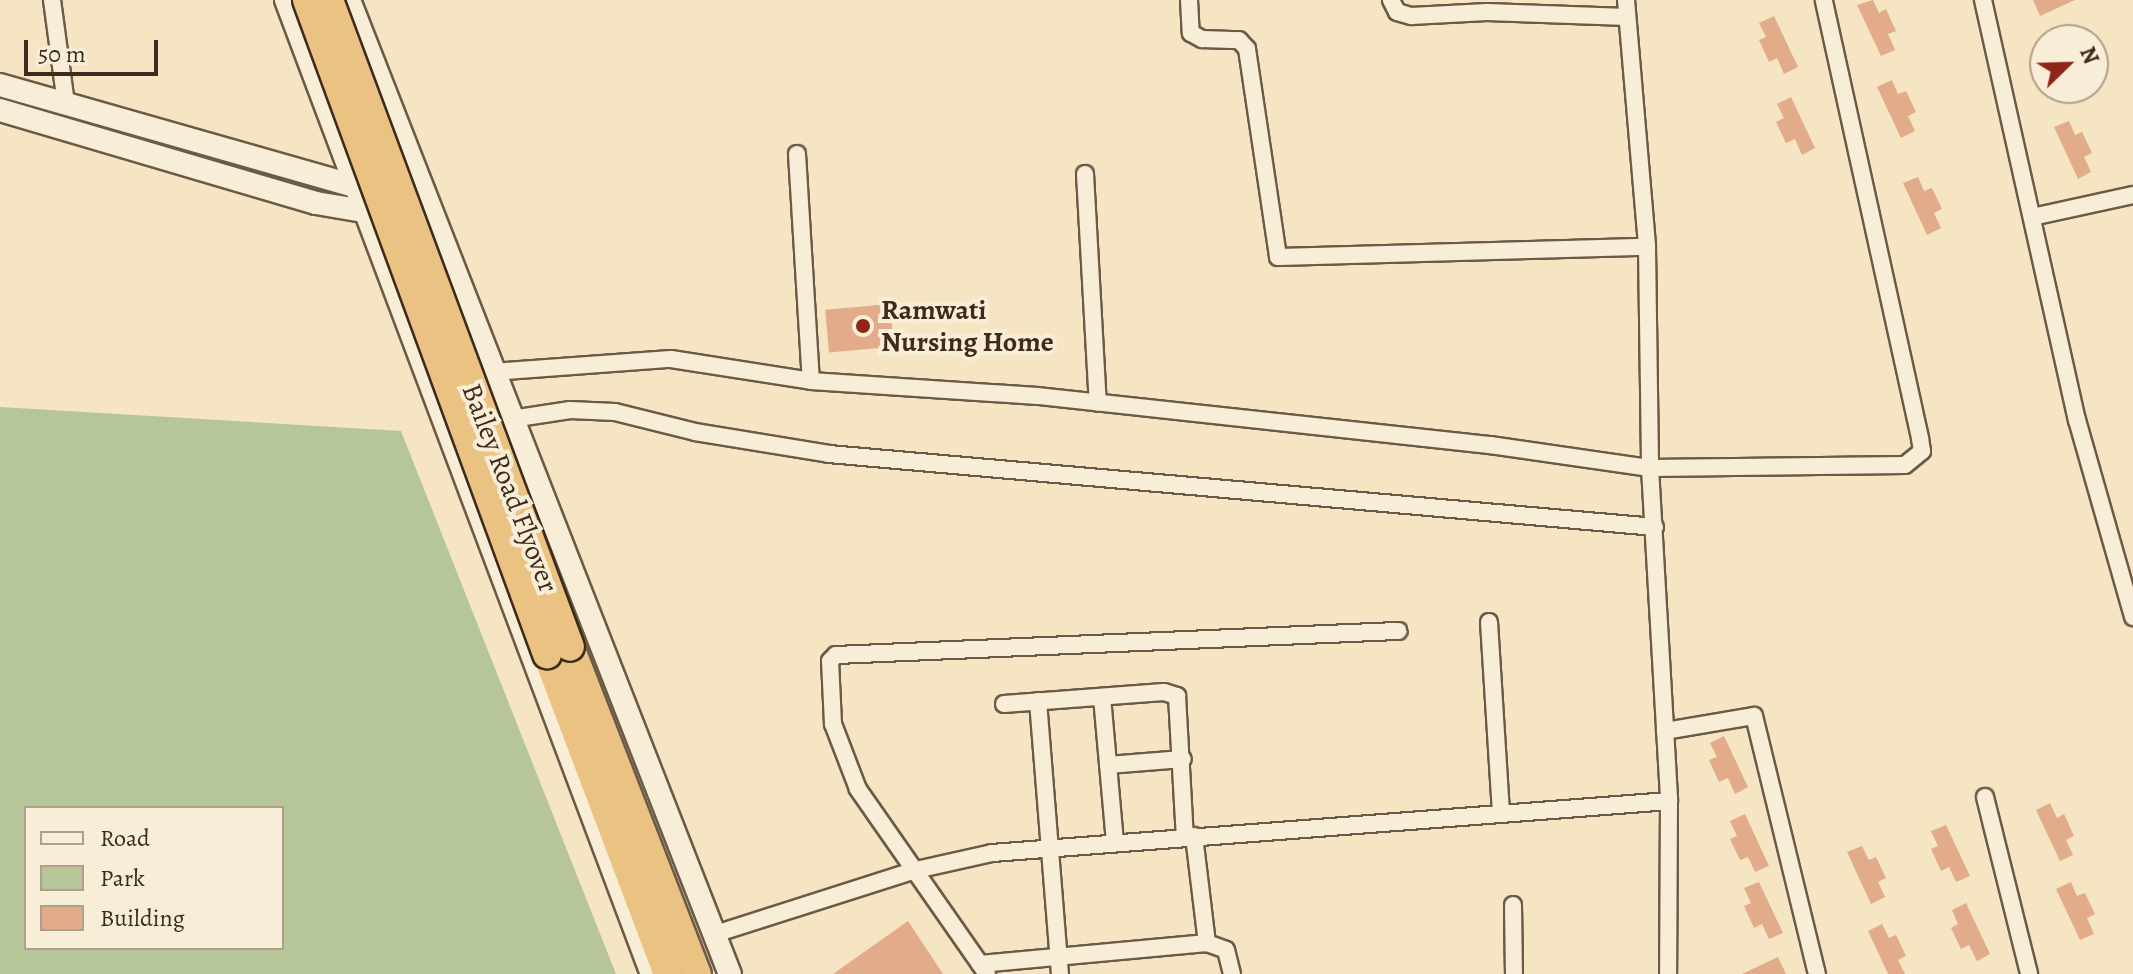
<!DOCTYPE html>
<html>
<head>
<meta charset="utf-8">
<style>
	body { margin:0 }
	#map { position:relative; width:2133px; height:974px; overflow:hidden; background:#f5e5c2; font-family:Alegreya,serif }
	div>[style] { position:absolute }
	[style*='--x'] { left:calc(var(--x)*1px); top:calc(var(--y)*1px); width:calc(var(--w)*1px); rotate:calc(var(--a)*1deg) }
	.green>* { inset:0; background:#b6c698 }
	.building>* { inset:0; background:#e2ab89; transform-origin:0 0 }
	.roads { filter:drop-shadow(2px 0 #6c5947) drop-shadow(-2px 0 #6c5947) drop-shadow(0 2px #6c5947) drop-shadow(0 -2px #6c5947) }
	.street>* { height:16px; margin:-8px; padding:0 8px; transform-origin:8px; border-radius:8px; background:#f8eed7 }
	.secondary>* { height:22px; margin:-11px; padding:0 11px; transform-origin:11px; border-radius:11px; background:#f8eed7 }
	.highway>* { height:28px; margin:-14px; padding:0 14px; transform-origin:14px; border-radius:14px; background:#eac281 }
	.bridges { filter:drop-shadow(2px 0 #3e2a1e) drop-shadow(-2px 0 #3e2a1e) drop-shadow(0 2px #3e2a1e) drop-shadow(0 -2px #3e2a1e) }
	.highway-bridge>* { height:28px; margin:-14px; padding:0 14px; transform-origin:14px; border-radius:14px; background:#eac281 }
	.dots>* { width:22px; height:22px; translate:-50% -50%; box-sizing:border-box; border:4px solid #f8eed7; border-radius:50% }
	span { translate:-50% -50%; white-space:nowrap; text-align:center; line-height:1.15; -webkit-text-stroke:8px #f8eed7; paint-order:stroke }
	.poi-label { font-size:28px; color:#3e2a1e; font-weight:700 }
	.left { translate:0 -50%; text-align:left }
	.street-label { font-size:28px; color:#3e2a1e }
	.legend { position:absolute; left:24px; top:806px; width:260px; height:144px; box-sizing:border-box; background:#f8eed7; border:2px solid #aea08d; margin:0; padding:10px 14px; list-style:none; font-size:24px; color:#3e2a1e }
	.legend li { display:flex; align-items:center; gap:16px; height:40px }
	.legend b { width:40px; border:2px solid #aea08d }
	.north { position:absolute; left:2029px; top:24px; width:80px; height:80px; box-sizing:border-box; background:#f8eed7; border:2px solid #aea08d; border-radius:50%; rotate:67deg; font-size:22px; font-weight:700; line-height:32px; text-align:center; color:#3e2a1e }
	.north::after { content:''; display:block; margin:auto; width:28px; height:36px; background:#8f2418; clip-path:polygon(50% 0,100% 100%,50% 72%,0 100%) }
	.scale { position:absolute; left:24px; top:40px; width:134px; height:36px; box-sizing:border-box; border:4px solid #3e2a1e; border-top:0; padding-left:10px; font-size:24px; line-height:28px; white-space:nowrap; color:#3e2a1e; -webkit-text-stroke:6px #f8eed7; paint-order:stroke }
</style>
</head>
<body>
<div id="map">
	<div class="green">
		<div style="clip-path:polygon(evenodd,0 407px,401px 431px,616px 974px,0 974px,0 407px,26px 808px,282px 808px,282px 948px,26px 948px,26px 808px)"></div>
	</div>
	<div class="building">
		<div style="clip-path:polygon(1873px 0,1879px 13px,1886px 9px,1896px 31px,1888px 34px,1895px 50px,1881px 56px,1857px 5px)"></div>
		<div style="clip-path:polygon(2033px 0,2075px 0,2040px 16px)"></div>
		<div style="clip-path:polygon(1774px 16px,1798px 67px,1784px 74px,1777px 58px,1769px 62px,1759px 40px,1766px 37px,1759px 23px)"></div>
		<div style="clip-path:polygon(1892px 80px,1898px 94px,1906px 91px,1916px 112px,1908px 116px,1915px 131px,1901px 138px,1877px 87px)"></div>
		<div style="clip-path:polygon(1791px 97px,1815px 148px,1802px 155px,1795px 139px,1786px 143px,1776px 122px,1784px 118px,1777px 104px)"></div>
		<div style="clip-path:polygon(2069px 121px,2075px 135px,2082px 132px,2092px 153px,2084px 157px,2091px 172px,2078px 179px,2054px 127px)"></div>
		<div style="clip-path:polygon(1918px 177px,1924px 191px,1932px 188px,1942px 209px,1934px 213px,1941px 228px,1927px 235px,1903px 183px)"></div>
		<div style="left:890px;top:304px;width:43px;height:65px;rotate:85deg"></div>
		<div style="clip-path:polygon(1724px 736px,1748px 787px,1735px 794px,1728px 778px,1719px 782px,1709px 760px,1717px 757px,1710px 743px)"></div>
		<div style="clip-path:polygon(2050px 803px,2057px 818px,2064px 814px,2074px 836px,2066px 840px,2073px 855px,2060px 861px,2036px 810px)"></div>
		<div style="clip-path:polygon(1745px 814px,1769px 866px,1755px 872px,1748px 857px,1740px 860px,1730px 839px,1737px 836px,1730px 821px)"></div>
		<div style="clip-path:polygon(1946px 825px,1970px 876px,1956px 882px,1949px 867px,1941px 871px,1931px 849px,1938px 846px,1931px 831px)"></div>
		<div style="clip-path:polygon(1862px 846px,1869px 860px,1876px 857px,1886px 878px,1878px 882px,1885px 897px,1871px 904px,1847px 852px)"></div>
		<div style="clip-path:polygon(1759px 882px,1783px 933px,1769px 939px,1762px 924px,1754px 928px,1744px 906px,1751px 903px,1744px 888px)"></div>
		<div style="clip-path:polygon(2071px 882px,2077px 896px,2085px 893px,2095px 914px,2087px 918px,2094px 934px,2080px 940px,2056px 889px)"></div>
		<div style="clip-path:polygon(1966px 903px,1990px 954px,1977px 961px,1969px 945px,1961px 949px,1951px 928px,1958px 924px,1952px 910px)"></div>
		<div style="clip-path:polygon(908px 921px,943px 974px,833px 974px)"></div>
		<div style="clip-path:polygon(1882px 924px,1889px 938px,1896px 935px,1906px 956px,1898px 960px,1905px 974px,1888px 974px,1868px 931px)"></div>
		<div style="clip-path:polygon(1778px 957px,1786px 974px,1742px 974px)"></div>
	</div>
	<div class="roads">
		<div class="street">
			<div style="--x:52;--y:0;--w:105;--a:82.3"></div>
			<div style="--x:1189;--y:0;--w:33;--a:87"></div>
			<div style="--x:1191;--y:33;--w:13;--a:29"></div>
			<div style="--x:1202;--y:39;--w:37;--a:2"></div>
			<div style="--x:1239;--y:40;--w:12;--a:48"></div>
			<div style="--x:1247;--y:49;--w:210;--a:81.5"></div>
			<div style="--x:1278;--y:257;--w:369;--a:-1.6"></div>
			<div style="--x:1391;--y:0;--w:13;--a:63"></div>
			<div style="--x:1397;--y:12;--w:15;--a:16"></div>
			<div style="--x:1411;--y:16;--w:76;--a:-3"></div>
			<div style="--x:1487;--y:12;--w:140;--a:2"></div>
			<div style="--x:1626;--y:0;--w:248;--a:85.1"></div>
			<div style="--x:1647;--y:247;--w:221;--a:89.2"></div>
			<div style="--x:1650;--y:468;--w:334;--a:86.7"></div>
			<div style="--x:1669;--y:801;--w:173;--a:90.3"></div>
			<div style="--x:1983;--y:0;--w:430;--a:77.4"></div>
			<div style="--x:2077;--y:420;--w:205;--a:74.1"></div>
			<div style="--x:797;--y:154;--w:227;--a:86.5"></div>
			<div style="--x:1085;--y:174;--w:229;--a:86.8"></div>
			<div style="--x:2032;--y:217;--w:103;--a:-12.3"></div>
			<div style="--x:492;--y:372;--w:179;--a:-4.2"></div>
			<div style="--x:671;--y:359;--w:142;--a:8.9"></div>
			<div style="--x:811;--y:381;--w:227;--a:3.8"></div>
			<div style="--x:1038;--y:396;--w:455;--a:6.2"></div>
			<div style="--x:1490;--y:445;--w:162;--a:8.2"></div>
			<div style="--x:1650;--y:468;--w:255;--a:-0.7"></div>
			<div style="--x:1905;--y:465;--w:22;--a:-39"></div>
			<div style="--x:1922;--y:451;--w:13;--a:-99"></div>
			<div style="--x:1920;--y:438;--w:448;--a:-102.4"></div>
			<div style="--x:505;--y:420;--w:66;--a:-8.7"></div>
			<div style="--x:570;--y:410;--w:45;--a:2.5"></div>
			<div style="--x:615;--y:412;--w:82;--a:14"></div>
			<div style="--x:695;--y:432;--w:136;--a:9.3"></div>
			<div style="--x:829;--y:454;--w:829;--a:5.05"></div>
			<div style="--x:1489;--y:622;--w:191;--a:86.4"></div>
			<div style="--x:1102;--y:697;--w:146;--a:84.9"></div>
			<div style="--x:1038;--y:701;--w:274;--a:85.4"></div>
			<div style="--x:1004;--y:704;--w:160;--a:-4.3"></div>
			<div style="--x:1164;--y:692;--w:14;--a:17"></div>
			<div style="--x:1177;--y:696;--w:141;--a:86.8"></div>
			<div style="--x:1665;--y:731;--w:90;--a:-9.6"></div>
			<div style="--x:1754;--y:716;--w:266;--a:76.3"></div>
			<div style="--x:1108;--y:765;--w:75;--a:-4.6"></div>
			<div style="--x:1985;--y:797;--w:182;--a:76"></div>
			<div style="--x:1194;--y:836;--w:108;--a:83.1"></div>
			<div style="--x:1513;--y:905;--w:69;--a:89.2"></div>
			<div style="--x:715;--y:934;--w:211;--a:-17.7"></div>
			<div style="--x:916;--y:870;--w:78;--a:-12.6"></div>
			<div style="--x:992;--y:853;--w:679;--a:-4.39"></div>
			<div style="--x:980;--y:964;--w:228;--a:-5.3"></div>
			<div style="--x:1207;--y:943;--w:20;--a:20"></div>
			<div style="--x:1226;--y:950;--w:25;--a:76"></div>
			<div style="--x:987;--y:974;--w:226;--a:-124.9"></div>
			<div style="--x:858;--y:789;--w:70;--a:-111"></div>
			<div style="--x:833;--y:724;--w:63;--a:-92.7"></div>
			<div style="--x:830;--y:661;--w:8;--a:-45"></div>
			<div style="--x:836;--y:655;--w:563;--a:-2.45"></div>
		</div>
		<div class="secondary">
			<div style="--x:286;--y:0;--w:1040;--a:69.41"></div>
			<div style="--x:349;--y:0;--w:1046;--a:68.64"></div>
			<div style="--x:0;--y:85;--w:368;--a:15.9"></div>
			<div style="--x:354;--y:186;--w:9;--a:-13"></div>
			<div style="--x:0;--y:110;--w:329;--a:16.4"></div>
			<div style="--x:316;--y:203;--w:49;--a:9.5"></div>
			<div style="--x:364;--y:211;--w:12;--a:-14"></div>
		</div>
		<div class="highway">
			<div style="--x:570;--y:647;--w:351;--a:68.8"></div>
			<div style="--x:547;--y:654;--w:342;--a:69.3"></div>
		</div>
	</div>
	<div class="bridges">
		<div class="highway-bridge">
			<div style="--x:307;--y:0;--w:697;--a:69.85"></div>
			<div style="--x:329;--y:0;--w:690;--a:69.57"></div>
		</div>
	</div>
	<div class="dots">
		<div style="left:863px;top:326px;background:#8f2418"></div>
	</div>
	<div class="poi-label">
		<span class="left" style="left:881px;top:326px">Ramwati<br>Nursing Home</span>
	</div>
	<div class="street-label">
		<span style="left:510px;top:488px;rotate:69deg">Bailey Road Flyover</span>
	</div>
	<ul class="legend">
	<li><b style="height:10px;background:#f8eed7"></b>Road</li>
	<li><b style="height:22px;background:#b6c698"></b>Park</li>
	<li><b style="height:22px;background:#e2ab89"></b>Building</li>
	</ul>
	<div class="north">N</div>
	<div class="scale">50 m</div>
</div>
</body>
</html>
